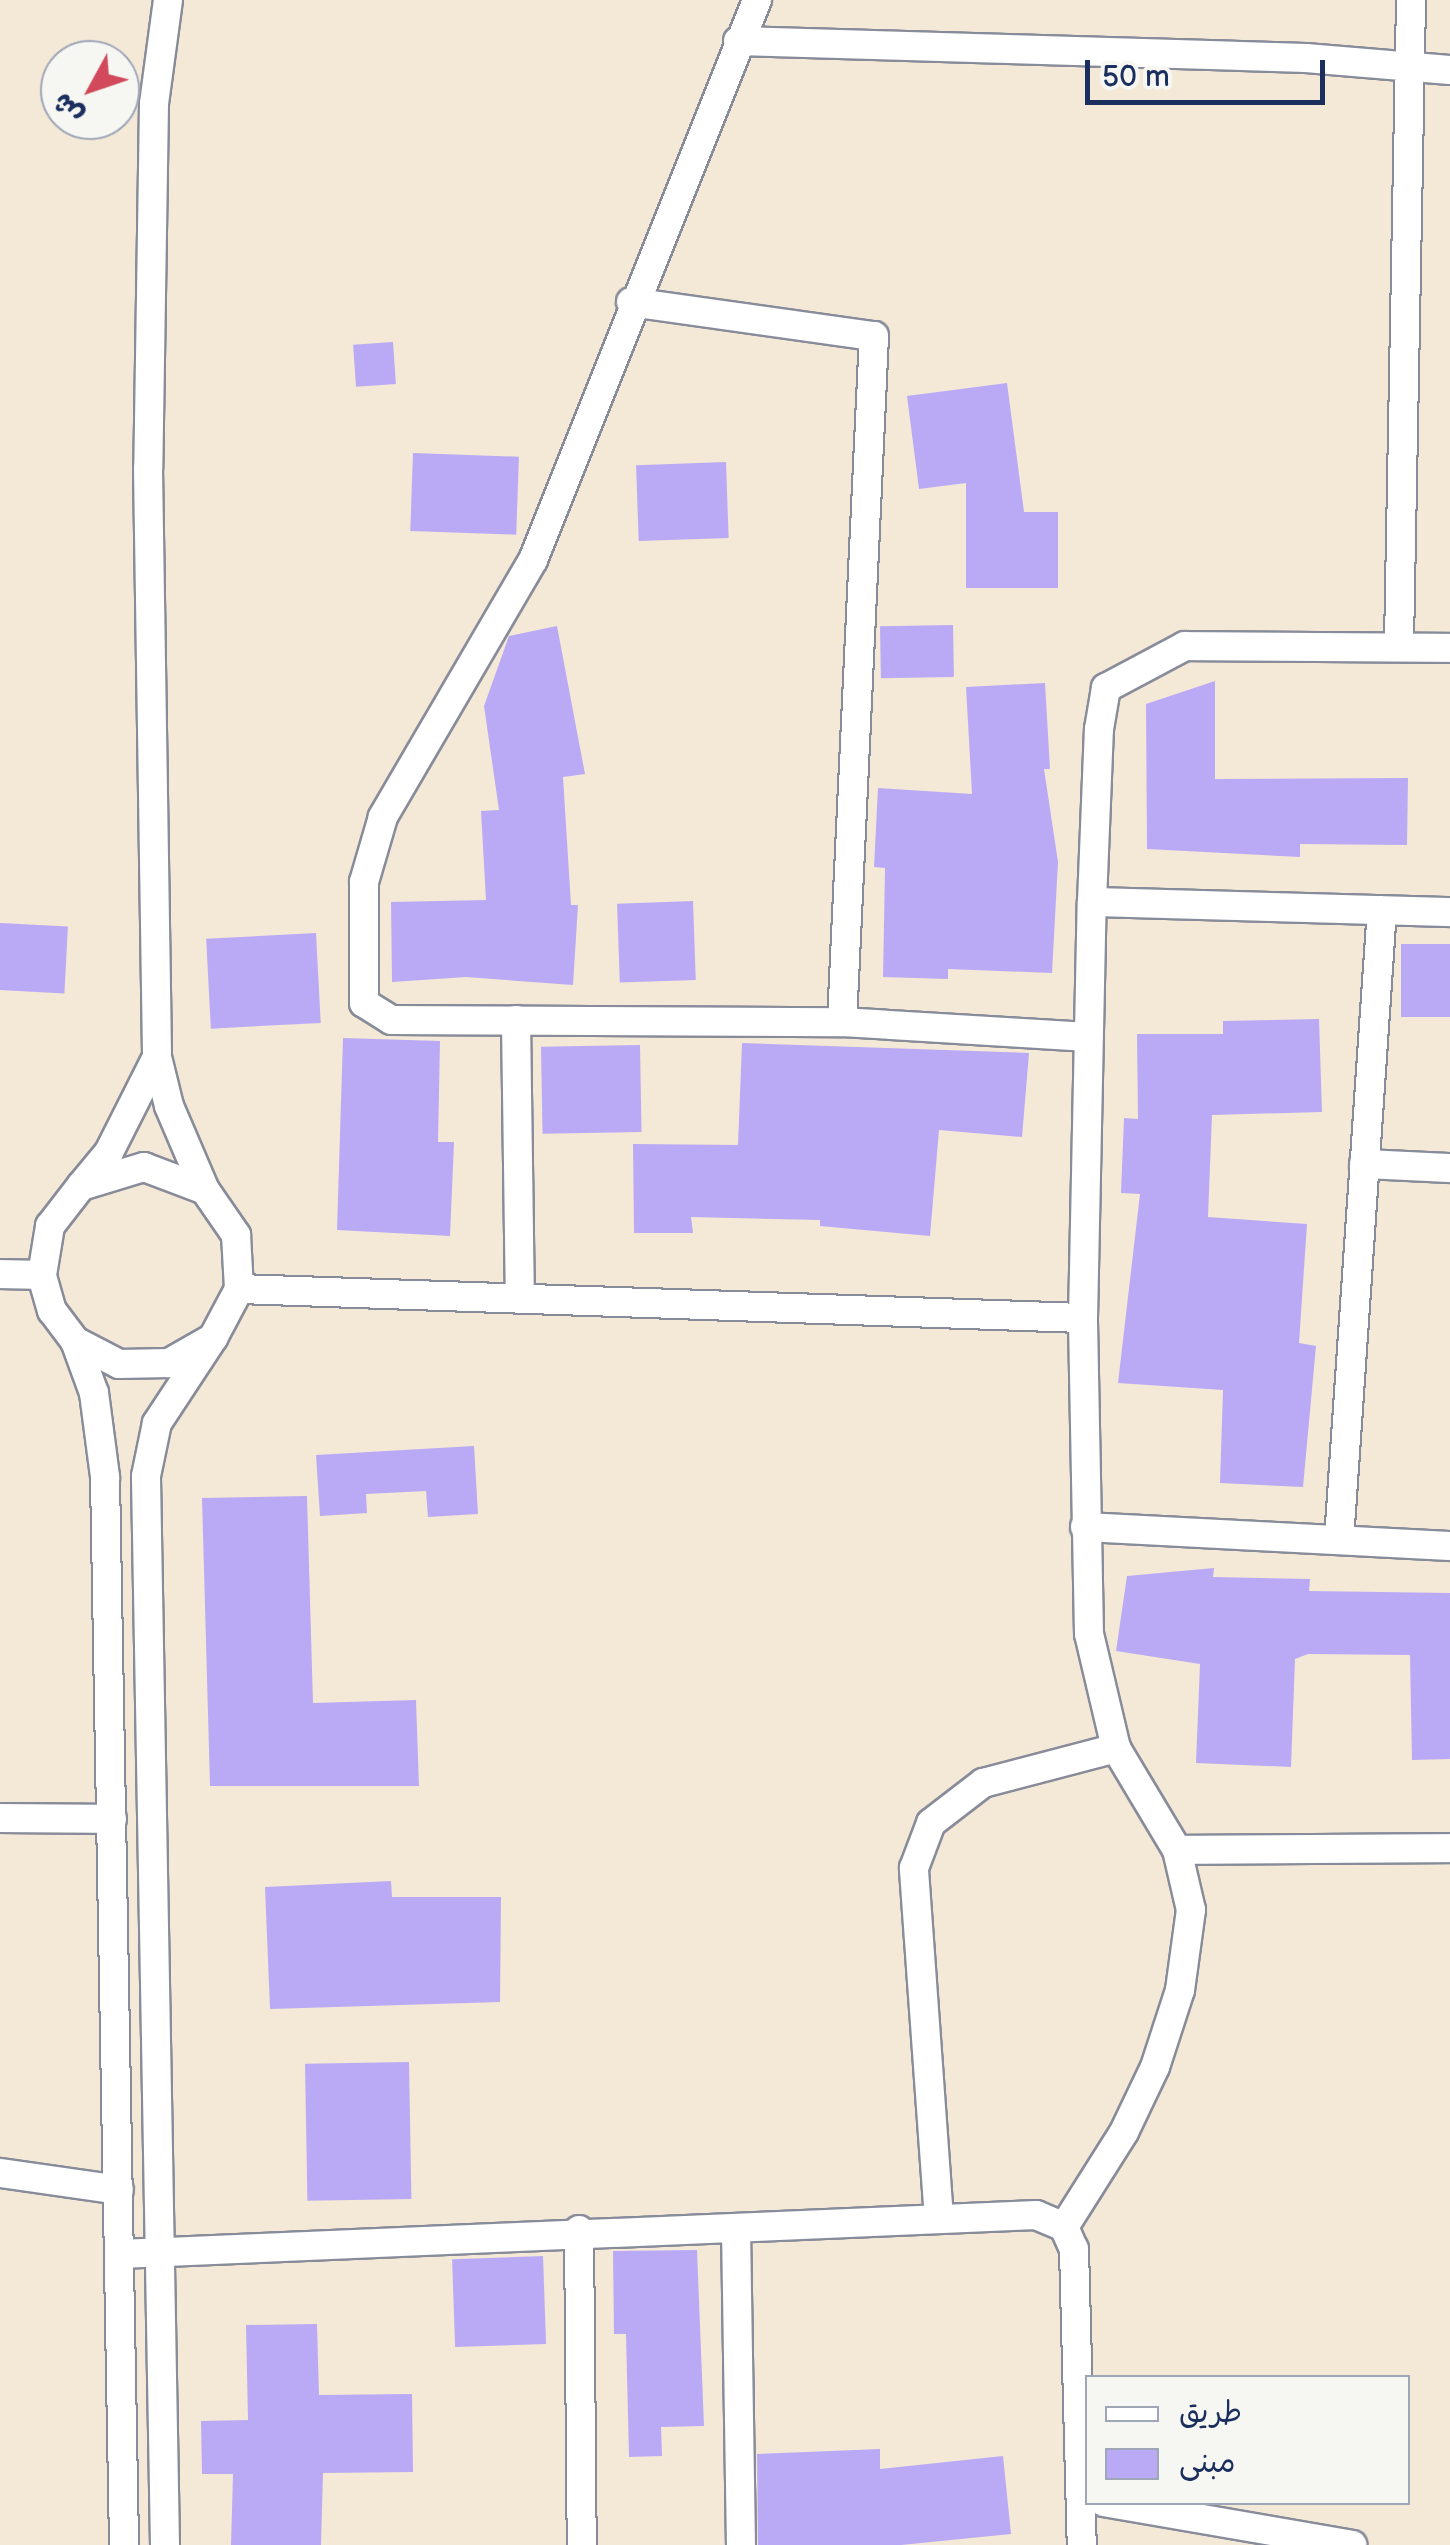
<!DOCTYPE html>
<html>
<head>
<meta charset="utf-8">
<style>
	body { margin:0 }
	#map { position:relative; width:1450px; height:2545px; overflow:hidden; background:#f4e8d6; font-family:"Balsamiq Sans","Playpen Sans Arabic",sans-serif }
	div>[style] { position:absolute }
	[style*='--x'] { left:calc(var(--x)*1px); top:calc(var(--y)*1px); width:calc(var(--w)*1px); rotate:calc(var(--a)*1deg) }
	.building>* { inset:0; background:#baaaf6; transform-origin:0 0 }
	.roads { filter:drop-shadow(2px 0 #888c9a) drop-shadow(-2px 0 #888c9a) drop-shadow(0 2px #888c9a) drop-shadow(0 -2px #888c9a) }
	.minor>* { height:28px; margin:-14px; padding:0 14px; transform-origin:14px; border-radius:14px; background:#fff }
	span { translate:-50% -50%; white-space:nowrap; text-align:center; line-height:1.15; -webkit-text-stroke:10px #f6f6f2; paint-order:stroke }
	.legend { position:absolute; left:1085px; top:2375px; width:325px; height:130px; box-sizing:border-box; background:#f6f6f2; border:2px solid #9ea6b7; margin:0; padding:12px 18px; list-style:none; font-size:30px; color:#1b2f5e }
	.legend li { display:flex; align-items:center; gap:20px; height:50px }
	.legend b { width:50px; border:2px solid #9ea6b7 }
	.north { position:absolute; left:40px; top:40px; width:100px; height:100px; box-sizing:border-box; background:#f6f6f2; border:2px solid #9ea6b7; border-radius:50%; rotate:230deg; font-size:28px; font-weight:700; line-height:40px; text-align:center; color:#1b2f5e }
	.north::after { content:''; display:block; margin:auto; width:35px; height:45px; background:#d1495b; clip-path:polygon(50% 0,100% 100%,50% 72%,0 100%) }
	.scale { position:absolute; left:1085px; top:60px; width:240px; height:45px; box-sizing:border-box; border:5px solid #1b2f5e; border-top:0; padding-left:12px; font-size:30px; line-height:35px; white-space:nowrap; color:#1b2f5e; -webkit-text-stroke:8px #f6f6f2; paint-order:stroke }
</style>
</head>
<body>
<div id="map">
	<div class="building">
		<div style="left:393px;top:342px;width:42px;height:40px;rotate:86deg"></div>
		<div style="clip-path:polygon(1007px 383px,1024px 512px,1058px 512px,1058px 588px,966px 588px,966px 483px,919px 489px,907px 396px)"></div>
		<div style="left:413px;top:453px;width:106px;height:78px;rotate:2deg"></div>
		<div style="left:726px;top:462px;width:76px;height:90px;rotate:88deg"></div>
		<div style="left:953px;top:625px;width:52px;height:73px;rotate:89deg"></div>
		<div style="clip-path:polygon(557px 626px,585px 774px,563px 777px,571px 905px,578px 905px,573px 985px,466px 977px,392px 982px,391px 902px,486px 900px,481px 811px,499px 810px,484px 706px,509px 636px)"></div>
		<div style="clip-path:polygon(1215px 681px,1215px 779px,1408px 778px,1407px 845px,1300px 844px,1300px 857px,1147px 849px,1146px 704px)"></div>
		<div style="clip-path:polygon(1045px 683px,1050px 769px,1044px 769px,1058px 862px,1052px 973px,948px 969px,948px 979px,883px 977px,885px 868px,874px 867px,878px 788px,972px 794px,966px 687px)"></div>
		<div style="left:693px;top:901px;width:79px;height:76px;rotate:88deg"></div>
		<div style="left:0;top:923px;width:68px;height:67px;rotate:3deg"></div>
		<div style="left:316px;top:933px;width:90px;height:110px;rotate:87deg"></div>
		<div style="left:1450px;top:944px;width:73px;height:49px;rotate:90deg"></div>
		<div style="clip-path:polygon(1319px 1019px,1322px 1112px,1212px 1115px,1208px 1217px,1307px 1224px,1299px 1343px,1316px 1346px,1303px 1487px,1220px 1483px,1223px 1390px,1118px 1383px,1140px 1194px,1121px 1193px,1124px 1118px,1138px 1119px,1137px 1034px,1223px 1034px,1223px 1021px)"></div>
		<div style="clip-path:polygon(343px 1038px,440px 1041px,438px 1142px,454px 1142px,450px 1236px,337px 1230px)"></div>
		<div style="clip-path:polygon(742px 1043px,1029px 1053px,1022px 1137px,939px 1130px,930px 1236px,820px 1226px,820px 1220px,691px 1217px,693px 1233px,634px 1233px,633px 1144px,738px 1145px)"></div>
		<div style="left:640px;top:1045px;width:87px;height:99px;rotate:89deg"></div>
		<div style="clip-path:polygon(474px 1446px,478px 1514px,428px 1517px,426px 1491px,366px 1494px,367px 1513px,320px 1516px,316px 1455px)"></div>
		<div style="clip-path:polygon(307px 1496px,313px 1703px,416px 1700px,419px 1786px,210px 1786px,202px 1498px)"></div>
		<div style="clip-path:polygon(1214px 1568px,1213px 1577px,1310px 1579px,1309px 1591px,1450px 1593px,1450px 1759px,1412px 1760px,1410px 1655px,1308px 1654px,1295px 1659px,1291px 1767px,1196px 1763px,1200px 1664px,1116px 1651px,1127px 1576px)"></div>
		<div style="clip-path:polygon(391px 1881px,392px 1897px,501px 1897px,500px 2002px,270px 2009px,265px 1887px)"></div>
		<div style="left:409px;top:2062px;width:137px;height:104px;rotate:89deg"></div>
		<div style="clip-path:polygon(697px 2250px,704px 2426px,661px 2427px,662px 2456px,629px 2457px,626px 2334px,614px 2334px,613px 2251px)"></div>
		<div style="left:543px;top:2256px;width:88px;height:91px;rotate:88deg"></div>
		<div style="clip-path:polygon(317px 2324px,319px 2395px,412px 2394px,413px 2472px,323px 2473px,321px 2545px,231px 2545px,233px 2474px,202px 2474px,201px 2421px,248px 2420px,246px 2325px)"></div>
		<div style="clip-path:polygon(880px 2449px,880px 2469px,1003px 2456px,1011px 2534px,901px 2545px,758px 2545px,757px 2454px)"></div>
	</div>
	<div class="roads">
		<div class="minor">
			<div style="--x:168;--y:0;--w:105;--a:97.7"></div>
			<div style="--x:154;--y:104;--w:364;--a:90.9"></div>
			<div style="--x:148;--y:468;--w:589;--a:89.12"></div>
			<div style="--x:157;--y:1057;--w:50;--a:76.2"></div>
			<div style="--x:169;--y:1106;--w:91;--a:66.8"></div>
			<div style="--x:757;--y:0;--w:603;--a:111.8"></div>
			<div style="--x:533;--y:560;--w:298;--a:120.3"></div>
			<div style="--x:383;--y:817;--w:68;--a:106.3"></div>
			<div style="--x:364;--y:882;--w:121;--a:90"></div>
			<div style="--x:364;--y:1003;--w:32;--a:32"></div>
			<div style="--x:391;--y:1020;--w:451;--a:0.3"></div>
			<div style="--x:842;--y:1022;--w:247;--a:3.5"></div>
			<div style="--x:738;--y:41;--w:568;--a:1.71"></div>
			<div style="--x:1306;--y:58;--w:144;--a:4.8"></div>
			<div style="--x:631;--y:302;--w:245;--a:8"></div>
			<div style="--x:874;--y:336;--w:687;--a:92.67"></div>
			<div style="--x:1399;--y:643;--w:643;--a:-88.93"></div>
			<div style="--x:1092;--y:902;--w:358;--a:1.6"></div>
			<div style="--x:516;--y:1020;--w:275;--a:89.2"></div>
			<div style="--x:1364;--y:1164;--w:86;--a:2.7"></div>
			<div style="--x:81;--y:1186;--w:66;--a:-16.8"></div>
			<div style="--x:144;--y:1167;--w:65;--a:20.7"></div>
			<div style="--x:205;--y:1190;--w:55;--a:55.4"></div>
			<div style="--x:236;--y:1235;--w:54;--a:86.8"></div>
			<div style="--x:239;--y:1289;--w:55;--a:118"></div>
			<div style="--x:213;--y:1338;--w:51;--a:150.4"></div>
			<div style="--x:169;--y:1363;--w:50;--a:178.9"></div>
			<div style="--x:119;--y:1364;--w:50;--a:-152.4"></div>
			<div style="--x:75;--y:1341;--w:38;--a:-127"></div>
			<div style="--x:52;--y:1311;--w:37;--a:-106"></div>
			<div style="--x:42;--y:1275;--w:50;--a:-80.7"></div>
			<div style="--x:50;--y:1226;--w:51;--a:-52.2"></div>
			<div style="--x:81;--y:1186;--w:44;--a:-50.5"></div>
			<div style="--x:109;--y:1152;--w:106;--a:-63.2"></div>
			<div style="--x:0;--y:1274;--w:42;--a:1.4"></div>
			<div style="--x:239;--y:1289;--w:844;--a:1.97"></div>
			<div style="--x:75;--y:1341;--w:55;--a:69.9"></div>
			<div style="--x:94;--y:1393;--w:85;--a:82.5"></div>
			<div style="--x:105;--y:1477;--w:1068;--a:88.98"></div>
			<div style="--x:1085;--y:1527;--w:365;--a:3"></div>
			<div style="--x:1339;--y:1540;--w:631;--a:-86.1"></div>
			<div style="--x:0;--y:1818;--w:112;--a:0.5"></div>
			<div style="--x:1177;--y:1850;--w:273;--a:-0.4"></div>
			<div style="--x:0;--y:2173;--w:120;--a:8.1"></div>
			<div style="--x:939;--y:2219;--w:352;--a:-94.1"></div>
			<div style="--x:914;--y:1868;--w:48;--a:-69.3"></div>
			<div style="--x:931;--y:1823;--w:66;--a:-37.6"></div>
			<div style="--x:983;--y:1783;--w:138;--a:-14.7"></div>
			<div style="--x:1064;--y:2227;--w:112;--a:-57.7"></div>
			<div style="--x:1124;--y:2132;--w:72;--a:-64.5"></div>
			<div style="--x:1155;--y:2067;--w:81;--a:-72"></div>
			<div style="--x:1180;--y:1990;--w:81;--a:-82.2"></div>
			<div style="--x:1191;--y:1910;--w:62;--a:-103.1"></div>
			<div style="--x:1177;--y:1850;--w:119;--a:-120.9"></div>
			<div style="--x:1116;--y:1748;--w:117;--a:-103.3"></div>
			<div style="--x:1089;--y:1634;--w:316;--a:-91.1"></div>
			<div style="--x:1083;--y:1318;--w:416;--a:-88.8"></div>
			<div style="--x:1092;--y:902;--w:173;--a:-87.7"></div>
			<div style="--x:1099;--y:729;--w:42;--a:-80.3"></div>
			<div style="--x:1106;--y:688;--w:89;--a:-28"></div>
			<div style="--x:1185;--y:646;--w:265;--a:0.4"></div>
			<div style="--x:736;--y:2228;--w:317;--a:89.1"></div>
			<div style="--x:579;--y:2230;--w:315;--a:89.5"></div>
			<div style="--x:120;--y:2254;--w:917;--a:-2.44"></div>
			<div style="--x:1036;--y:2215;--w:30;--a:23"></div>
			<div style="--x:1064;--y:2227;--w:24;--a:66"></div>
			<div style="--x:1074;--y:2249;--w:296;--a:88.5"></div>
			<div style="--x:1104;--y:2502;--w:252;--a:9.8"></div>
			<div style="--x:165;--y:2545;--w:1069;--a:-91.02"></div>
			<div style="--x:146;--y:1476;--w:54;--a:-78.3"></div>
			<div style="--x:157;--y:1423;--w:102;--a:-56.6"></div>
		</div>
	</div>
	<ul class="legend">
	<li><b style="height:12px;background:#fff"></b>طريق</li>
	<li><b style="height:28px;background:#baaaf6"></b>مبنى</li>
	</ul>
	<div class="north">ش</div>
	<div class="scale">50 m</div>
</div>
</body>
</html>
